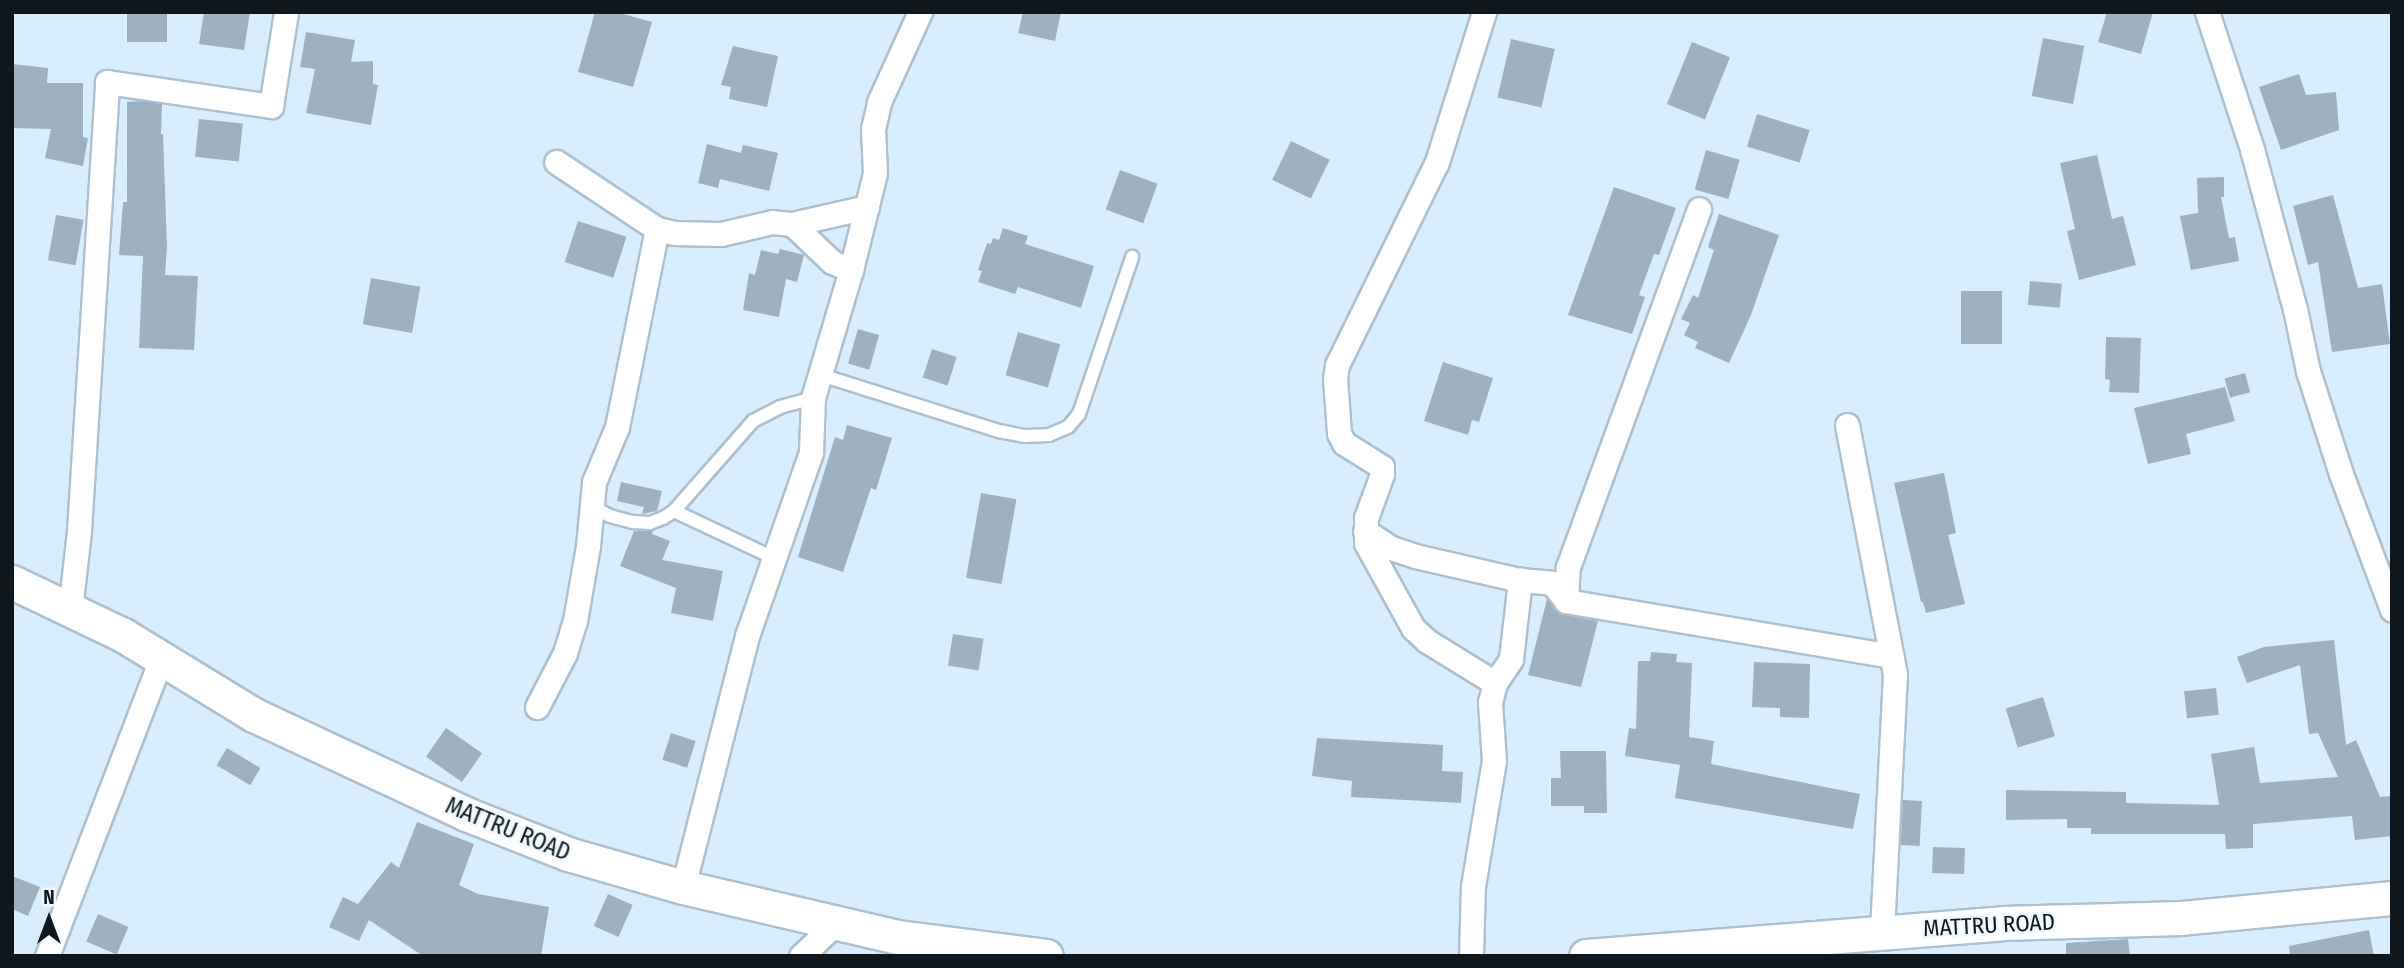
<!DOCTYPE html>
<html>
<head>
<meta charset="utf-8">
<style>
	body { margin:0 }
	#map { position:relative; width:2404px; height:968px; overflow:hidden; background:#d8edfd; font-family:"Fira Sans Condensed",sans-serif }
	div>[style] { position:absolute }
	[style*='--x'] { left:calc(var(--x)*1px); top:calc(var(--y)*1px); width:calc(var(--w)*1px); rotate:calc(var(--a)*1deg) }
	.building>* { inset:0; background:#9db1c0; transform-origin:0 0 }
	.roads { filter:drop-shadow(2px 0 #acc0d0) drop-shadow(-2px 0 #acc0d0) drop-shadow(0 2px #acc0d0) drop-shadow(0 -2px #acc0d0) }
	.lane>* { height:12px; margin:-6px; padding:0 6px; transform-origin:6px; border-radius:6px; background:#fff }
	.street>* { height:23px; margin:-11.5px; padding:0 11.5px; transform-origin:11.5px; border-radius:11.5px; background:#fff }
	.secondary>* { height:33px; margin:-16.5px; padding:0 16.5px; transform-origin:16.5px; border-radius:16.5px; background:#fff }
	span { translate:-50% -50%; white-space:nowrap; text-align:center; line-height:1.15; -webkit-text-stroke:5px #f0f8ff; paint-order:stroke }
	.street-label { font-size:23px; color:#10171c }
	.frame { position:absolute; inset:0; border:14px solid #10171c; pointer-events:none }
	.north { position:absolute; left:14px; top:884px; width:70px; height:70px; -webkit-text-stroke:5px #f0f8ff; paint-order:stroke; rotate:0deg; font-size:19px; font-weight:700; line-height:28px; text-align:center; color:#10171c }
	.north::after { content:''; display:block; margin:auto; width:24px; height:32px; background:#10171c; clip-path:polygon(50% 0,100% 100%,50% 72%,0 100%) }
</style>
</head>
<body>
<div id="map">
	<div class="building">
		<div style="left:127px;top:12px;width:40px;height:30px"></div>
		<div style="clip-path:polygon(204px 12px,250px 12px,244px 50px,199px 44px)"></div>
		<div style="clip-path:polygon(595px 12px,616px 12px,652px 22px,633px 87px,578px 72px)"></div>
		<div style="clip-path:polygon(1023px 12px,1061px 12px,1055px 41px,1018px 33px)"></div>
		<div style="clip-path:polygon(2107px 12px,2153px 12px,2141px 54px,2098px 42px)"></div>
		<div style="clip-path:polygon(306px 32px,355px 40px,351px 62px,373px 61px,373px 84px,378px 85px,371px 125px,306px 113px,315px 69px,300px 67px)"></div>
		<div style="left:2043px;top:38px;width:42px;height:59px;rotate:11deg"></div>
		<div style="left:1511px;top:39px;width:45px;height:60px;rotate:13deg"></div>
		<div style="left:1692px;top:42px;width:41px;height:67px;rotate:22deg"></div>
		<div style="clip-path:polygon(733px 46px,778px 56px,767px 107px,729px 99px,731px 87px,721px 85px)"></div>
		<div style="clip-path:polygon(12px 64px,48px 68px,47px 83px,83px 83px,83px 137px,88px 138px,83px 166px,45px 158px,51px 129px,12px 128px)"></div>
		<div style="clip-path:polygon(2299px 74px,2306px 95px,2336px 92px,2339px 130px,2281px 150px,2259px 87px)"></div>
		<div style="clip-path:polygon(142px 101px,162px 104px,161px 134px,163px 134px,167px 246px,165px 275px,198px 276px,194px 350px,139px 348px,143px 256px,119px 255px,123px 202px,127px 202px,127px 102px)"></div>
		<div style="left:1757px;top:114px;width:55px;height:34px;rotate:17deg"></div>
		<div style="left:199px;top:119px;width:44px;height:38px;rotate:6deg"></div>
		<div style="left:1291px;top:141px;width:43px;height:43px;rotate:26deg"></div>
		<div style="clip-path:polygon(707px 144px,741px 153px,743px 145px,778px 153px,769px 191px,720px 179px,718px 188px,698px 183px)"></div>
		<div style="left:1706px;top:150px;width:35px;height:41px;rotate:16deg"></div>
		<div style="clip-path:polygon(2097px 155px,2112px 219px,2123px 216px,2136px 265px,2079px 280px,2067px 231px,2075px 229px,2060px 163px)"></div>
		<div style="left:1120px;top:170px;width:40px;height:42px;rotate:20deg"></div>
		<div style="clip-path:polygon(2224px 177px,2224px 197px,2221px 197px,2229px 238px,2235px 237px,2239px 261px,2191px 270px,2180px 216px,2198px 213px,2197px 178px)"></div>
		<div style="clip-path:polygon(1614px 187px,1676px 208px,1659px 255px,1654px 254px,1639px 295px,1645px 297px,1632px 334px,1568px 315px)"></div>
		<div style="clip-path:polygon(2333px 195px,2358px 288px,2382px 284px,2390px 344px,2332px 352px,2318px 262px,2308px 265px,2293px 206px)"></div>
		<div style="clip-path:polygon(1719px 214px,1779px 235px,1751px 315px,1729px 363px,1695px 348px,1698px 342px,1684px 335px,1690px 323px,1681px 319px,1693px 295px,1698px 298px,1714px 250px,1708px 247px)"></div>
		<div style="left:56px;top:215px;width:28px;height:46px;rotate:10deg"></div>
		<div style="left:578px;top:221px;width:51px;height:43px;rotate:18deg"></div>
		<div style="clip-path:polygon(1003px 228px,1028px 236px,1025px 244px,1094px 266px,1081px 308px,1018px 287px,1015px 294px,978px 282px,982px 271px,978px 270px,987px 243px,991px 244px,993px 238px,999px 240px)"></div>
		<div style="clip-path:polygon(780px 249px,804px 255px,797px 282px,786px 279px,779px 317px,743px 310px,749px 273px,755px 275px,761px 250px,778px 254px)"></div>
		<div style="left:371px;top:278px;width:50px;height:47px;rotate:10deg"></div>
		<div style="left:2030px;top:281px;width:32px;height:24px;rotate:5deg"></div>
		<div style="left:1961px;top:291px;width:41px;height:53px"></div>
		<div style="left:858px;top:329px;width:22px;height:36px;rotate:16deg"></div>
		<div style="left:1018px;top:332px;width:44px;height:45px;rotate:16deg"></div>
		<div style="clip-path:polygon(2106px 337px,2141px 338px,2139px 393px,2109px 392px,2110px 380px,2105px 379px)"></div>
		<div style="left:932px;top:349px;width:26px;height:30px;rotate:18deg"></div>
		<div style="clip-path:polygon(1443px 362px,1493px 378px,1479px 422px,1472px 420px,1468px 435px,1424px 421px)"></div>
		<div style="left:2245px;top:373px;width:20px;height:21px;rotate:75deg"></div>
		<div style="clip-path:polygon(2225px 387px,2235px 421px,2186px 434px,2191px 454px,2148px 464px,2134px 408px)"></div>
		<div style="clip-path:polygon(847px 425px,892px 438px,876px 490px,871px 488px,843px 572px,798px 557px,835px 437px,843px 440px)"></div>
		<div style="clip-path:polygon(1944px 473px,1956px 533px,1948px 535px,1965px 604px,1926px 613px,1923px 602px,1921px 602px,1894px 483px)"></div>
		<div style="clip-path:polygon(621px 482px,662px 491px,657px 511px,642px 514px,644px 507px,617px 501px)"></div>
		<div style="left:981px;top:493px;width:36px;height:86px;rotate:10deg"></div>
		<div style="clip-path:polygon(634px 531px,653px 531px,652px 534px,670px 541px,662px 560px,723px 571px,713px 621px,671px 613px,676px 588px,620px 566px)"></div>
		<div style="clip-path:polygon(1547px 599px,1561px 614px,1598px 621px,1581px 687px,1528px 675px)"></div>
		<div style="left:953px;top:634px;width:31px;height:32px;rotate:9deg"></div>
		<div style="clip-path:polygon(2334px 640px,2346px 745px,2356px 740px,2380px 797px,2392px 796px,2392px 836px,2355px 840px,2352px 816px,2253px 824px,2253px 848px,2226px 849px,2225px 834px,2091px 834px,2091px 828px,2067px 828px,2067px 819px,2006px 820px,2006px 790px,2126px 792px,2126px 803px,2219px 805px,2211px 754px,2254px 747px,2260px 783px,2338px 777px,2318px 733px,2309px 734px,2300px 665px,2247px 683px,2237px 657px,2264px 647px)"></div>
		<div style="clip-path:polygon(1651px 652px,1677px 654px,1676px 662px,1692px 663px,1689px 737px,1714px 741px,1711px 764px,1860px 794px,1853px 829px,1675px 798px,1680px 765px,1625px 756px,1629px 728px,1636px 729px,1638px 661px,1650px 661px)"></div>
		<div style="clip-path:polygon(1754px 662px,1810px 664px,1809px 718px,1780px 717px,1780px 708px,1752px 707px)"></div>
		<div style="left:2216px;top:688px;width:27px;height:32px;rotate:84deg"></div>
		<div style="left:2043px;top:697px;width:41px;height:39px;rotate:73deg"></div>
		<div style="left:446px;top:728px;width:44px;height:35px;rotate:35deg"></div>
		<div style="left:671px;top:733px;width:26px;height:28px;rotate:18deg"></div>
		<div style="clip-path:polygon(1317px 738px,1443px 745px,1442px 771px,1463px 772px,1461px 803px,1351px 797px,1352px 781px,1312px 776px)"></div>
		<div style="left:227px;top:748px;width:39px;height:20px;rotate:31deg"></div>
		<div style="clip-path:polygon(1560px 751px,1606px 751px,1607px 813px,1584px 813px,1584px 806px,1551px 806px,1551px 778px,1561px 778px)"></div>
		<div style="left:1903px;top:800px;width:19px;height:45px;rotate:3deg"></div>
		<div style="clip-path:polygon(417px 822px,474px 844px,459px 885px,478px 894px,549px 907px,541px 956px,423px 956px,369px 920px,359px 941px,329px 927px,343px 897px,358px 904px,391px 862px,399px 868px)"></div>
		<div style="left:1933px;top:847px;width:32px;height:26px;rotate:2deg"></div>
		<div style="clip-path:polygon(12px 876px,40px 887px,28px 916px,12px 909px)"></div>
		<div style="left:608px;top:894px;width:27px;height:35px;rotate:24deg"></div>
		<div style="left:98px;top:914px;width:33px;height:30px;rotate:23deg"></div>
		<div style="clip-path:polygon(2369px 930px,2374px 956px,2290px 956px,2289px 946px)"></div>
		<div style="clip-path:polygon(2128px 939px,2130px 956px,2066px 956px,2066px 943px)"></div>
	</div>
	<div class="roads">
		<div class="lane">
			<div style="--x:821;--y:375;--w:187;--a:17.5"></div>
			<div style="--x:999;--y:431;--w:25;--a:11"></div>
			<div style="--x:1024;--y:436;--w:25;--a:-2"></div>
			<div style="--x:1049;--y:435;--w:21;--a:-23"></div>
			<div style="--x:1068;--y:427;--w:17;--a:-50"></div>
			<div style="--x:1079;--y:414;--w:166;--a:-71.3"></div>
			<div style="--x:591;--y:506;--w:21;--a:28"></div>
			<div style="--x:610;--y:516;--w:24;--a:15"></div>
			<div style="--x:633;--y:522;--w:17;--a:3"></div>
			<div style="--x:650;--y:523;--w:14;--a:-21"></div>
			<div style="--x:663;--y:518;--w:13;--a:-32"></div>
			<div style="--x:674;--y:511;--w:120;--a:-48.7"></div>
			<div style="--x:753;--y:421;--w:30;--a:-27"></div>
			<div style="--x:780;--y:407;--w:34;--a:-15"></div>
			<div style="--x:674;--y:511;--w:113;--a:25.2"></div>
		</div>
		<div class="street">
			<div style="--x:2207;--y:12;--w:144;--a:71.8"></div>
			<div style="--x:2252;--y:149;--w:166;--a:75"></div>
			<div style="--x:2295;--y:309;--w:63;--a:78.2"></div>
			<div style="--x:2308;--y:371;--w:108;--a:72.2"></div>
			<div style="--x:2341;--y:474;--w:145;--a:69.4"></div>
			<div style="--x:792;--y:224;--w:77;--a:-12.8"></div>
			<div style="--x:657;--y:229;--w:17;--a:13"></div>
			<div style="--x:674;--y:233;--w:47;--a:1.2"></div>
			<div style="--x:721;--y:234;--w:52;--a:-13.2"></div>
			<div style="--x:772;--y:222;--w:20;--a:6"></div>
			<div style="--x:792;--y:224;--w:55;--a:43.5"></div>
			<div style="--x:832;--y:262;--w:21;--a:23"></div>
			<div style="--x:1847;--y:425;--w:254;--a:79.1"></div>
			<div style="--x:1895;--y:674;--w:258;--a:92.9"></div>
			<div style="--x:1365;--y:531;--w:31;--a:33"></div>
			<div style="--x:1391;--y:548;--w:25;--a:18"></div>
			<div style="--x:1415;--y:556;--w:108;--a:12.9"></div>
			<div style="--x:1566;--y:601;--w:330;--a:9.6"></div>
			<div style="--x:70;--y:610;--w:80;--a:-83.5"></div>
			<div style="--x:79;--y:531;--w:450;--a:-86.4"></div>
			<div style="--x:107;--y:82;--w:166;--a:8.3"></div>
			<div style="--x:271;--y:106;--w:95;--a:-80.9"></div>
			<div style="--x:1495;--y:683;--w:29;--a:-56"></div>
			<div style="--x:1511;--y:659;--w:80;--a:-83.5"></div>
			<div style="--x:1520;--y:580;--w:32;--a:5"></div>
			<div style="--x:1552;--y:583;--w:23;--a:52"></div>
			<div style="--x:1566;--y:601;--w:34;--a:-87"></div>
			<div style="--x:1568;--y:567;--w:381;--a:-69.9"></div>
			<div style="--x:537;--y:707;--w:61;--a:-62.6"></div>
			<div style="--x:565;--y:653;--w:34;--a:-73"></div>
			<div style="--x:575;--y:621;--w:76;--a:-80.2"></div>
			<div style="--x:588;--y:546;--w:64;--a:-84.6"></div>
			<div style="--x:594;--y:482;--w:60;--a:-67.3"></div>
			<div style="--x:617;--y:427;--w:202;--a:-78.6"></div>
			<div style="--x:657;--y:229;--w:121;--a:-146.4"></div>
			<div style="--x:683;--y:887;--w:259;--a:-75.7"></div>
			<div style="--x:747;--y:636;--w:195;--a:-70.8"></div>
			<div style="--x:811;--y:452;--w:54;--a:-87.9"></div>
			<div style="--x:813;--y:398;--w:134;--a:-73.5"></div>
			<div style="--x:851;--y:270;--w:100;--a:-76.1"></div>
			<div style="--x:875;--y:173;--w:44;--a:-92.6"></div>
			<div style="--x:873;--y:129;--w:28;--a:-77"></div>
			<div style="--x:879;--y:102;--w:99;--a:-65.5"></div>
			<div style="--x:47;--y:956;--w:318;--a:-69"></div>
			<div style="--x:801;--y:956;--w:47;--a:-43.3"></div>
			<div style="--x:1471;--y:956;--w:70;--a:-88.4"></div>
			<div style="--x:1473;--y:886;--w:127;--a:-80.5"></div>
			<div style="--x:1494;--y:761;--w:59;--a:-93.9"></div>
			<div style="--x:1490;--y:702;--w:20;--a:-75"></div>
			<div style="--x:1495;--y:683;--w:80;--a:-148.3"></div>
			<div style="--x:1427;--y:641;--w:19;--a:-137"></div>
			<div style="--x:1413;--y:628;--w:97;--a:-118.9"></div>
			<div style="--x:1366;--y:543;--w:25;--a:-90"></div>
			<div style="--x:1366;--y:518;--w:47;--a:-70"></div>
			<div style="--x:1382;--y:474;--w:7;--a:-90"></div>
			<div style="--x:1382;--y:467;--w:45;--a:-147.7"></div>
			<div style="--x:1344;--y:443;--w:11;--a:-117"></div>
			<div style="--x:1339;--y:433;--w:54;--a:-94.2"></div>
			<div style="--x:1335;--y:379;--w:14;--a:-82"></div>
			<div style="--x:1337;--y:365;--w:226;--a:-63.8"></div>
			<div style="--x:1437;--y:162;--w:157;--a:-72.6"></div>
		</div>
		<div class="secondary">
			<div style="--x:12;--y:582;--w:123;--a:25.5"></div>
			<div style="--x:123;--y:635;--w:153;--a:31.4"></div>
			<div style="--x:254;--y:715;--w:234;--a:25"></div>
			<div style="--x:466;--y:814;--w:110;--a:21.4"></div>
			<div style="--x:568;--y:854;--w:120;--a:16"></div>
			<div style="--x:683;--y:887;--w:221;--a:13.1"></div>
			<div style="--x:898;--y:937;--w:149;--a:7.3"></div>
			<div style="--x:1586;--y:956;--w:418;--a:-4.5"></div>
			<div style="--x:2003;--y:923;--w:177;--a:-1.6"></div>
			<div style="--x:2180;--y:918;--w:213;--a:-5.4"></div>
		</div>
	</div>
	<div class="street-label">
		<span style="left:508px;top:829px;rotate:22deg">MATTRU ROAD</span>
		<span style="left:1989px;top:925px;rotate:-3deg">MATTRU ROAD</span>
	</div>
	<div class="frame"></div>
	<div class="north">N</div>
</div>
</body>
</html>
